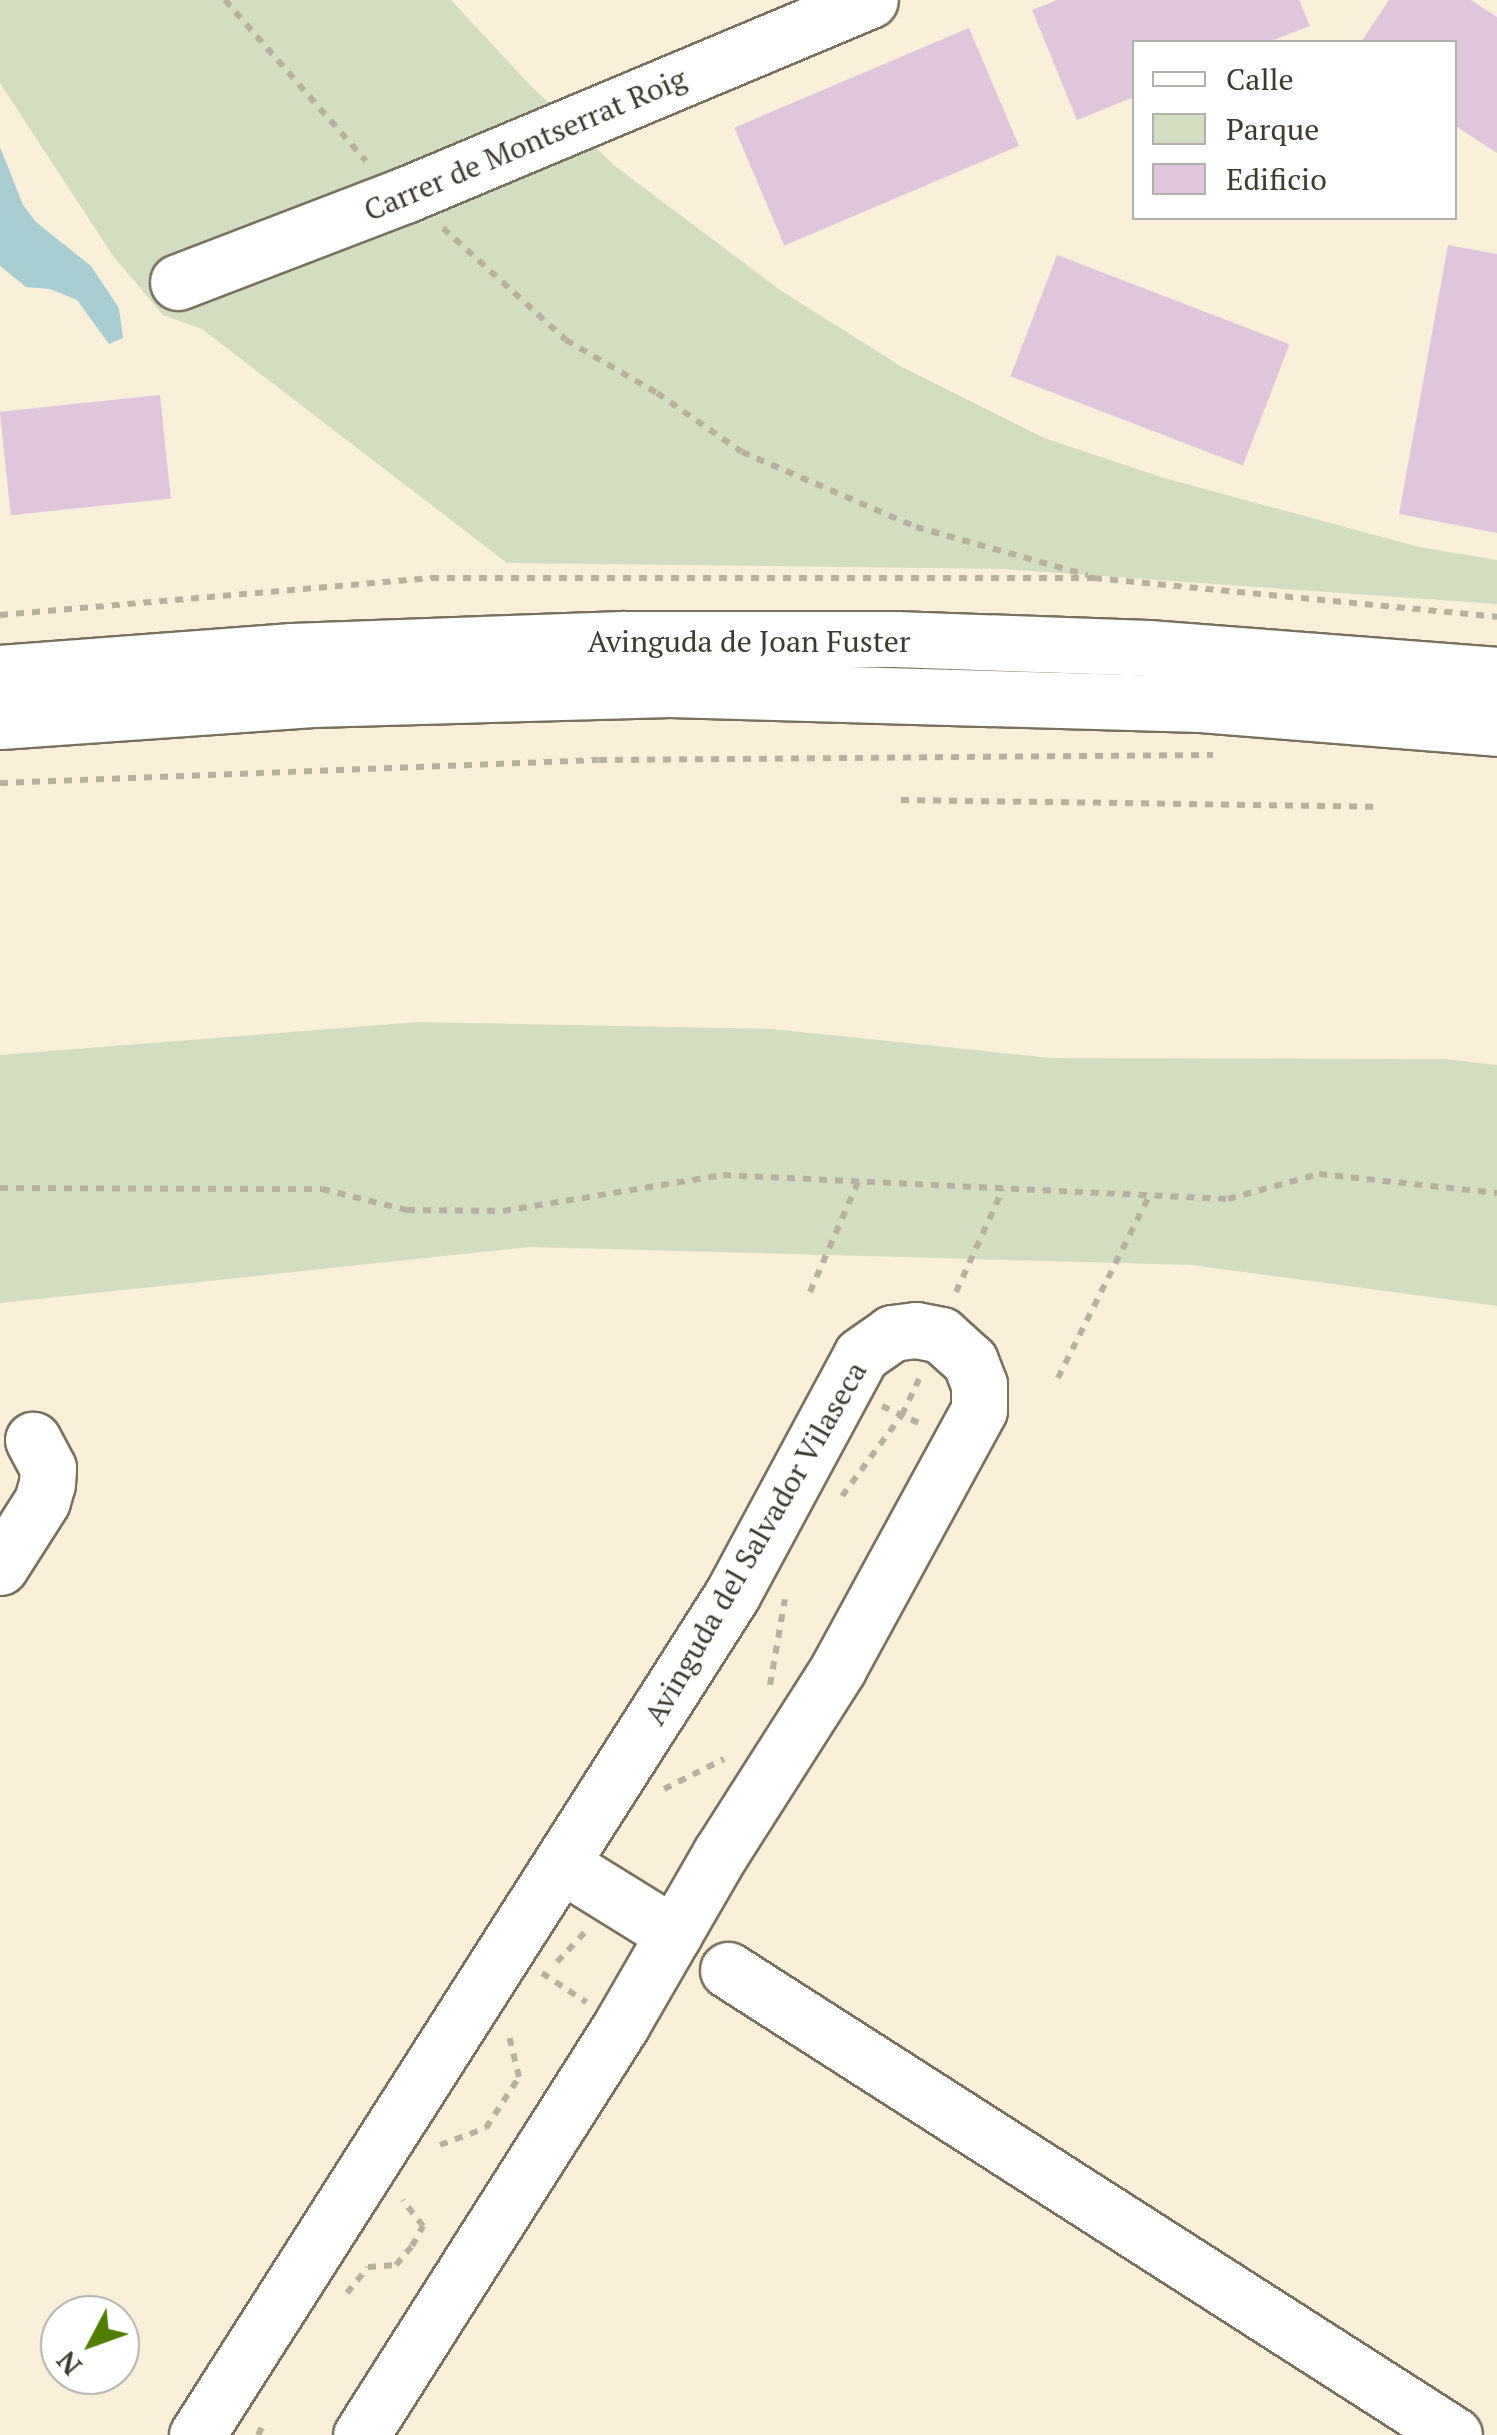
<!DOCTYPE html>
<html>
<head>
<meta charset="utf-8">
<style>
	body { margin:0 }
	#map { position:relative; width:1497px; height:2435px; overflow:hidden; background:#faf0da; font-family:"PT Serif",serif }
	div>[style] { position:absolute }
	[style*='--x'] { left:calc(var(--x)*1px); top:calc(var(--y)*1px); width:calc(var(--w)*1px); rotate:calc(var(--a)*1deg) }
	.green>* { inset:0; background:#d3ddc1 }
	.water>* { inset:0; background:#a8ced4 }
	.building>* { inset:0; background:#dfc6dc; transform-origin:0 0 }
	.path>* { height:6px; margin-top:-3px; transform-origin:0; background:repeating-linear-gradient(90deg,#b9b1a0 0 8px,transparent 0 16px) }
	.roads { filter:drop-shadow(2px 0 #79705d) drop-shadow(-2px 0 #79705d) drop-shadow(0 2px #79705d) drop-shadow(0 -2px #79705d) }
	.minor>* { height:55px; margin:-27.5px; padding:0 27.5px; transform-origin:27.5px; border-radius:27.5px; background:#fff }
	span { translate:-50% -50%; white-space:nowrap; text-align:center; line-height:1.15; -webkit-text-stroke:8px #fff; paint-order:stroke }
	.street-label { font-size:30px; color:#3e3a31 }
	.legend { position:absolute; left:1132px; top:40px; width:325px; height:180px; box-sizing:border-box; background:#fff; border:2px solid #b2b0ad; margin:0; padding:12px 18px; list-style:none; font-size:30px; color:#3e3a31 }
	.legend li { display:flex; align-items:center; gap:20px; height:50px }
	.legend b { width:50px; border:2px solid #b2b0ad }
	.north { position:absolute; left:40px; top:2295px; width:100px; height:100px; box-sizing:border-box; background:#fff; border:2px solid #b2b0ad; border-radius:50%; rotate:229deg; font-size:28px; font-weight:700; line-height:40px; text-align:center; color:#3e3a31 }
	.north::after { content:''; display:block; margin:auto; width:35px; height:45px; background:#517d00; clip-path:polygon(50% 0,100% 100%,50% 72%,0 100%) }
</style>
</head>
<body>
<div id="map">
	<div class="green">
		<div style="clip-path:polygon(0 0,451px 0,528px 83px,615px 166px,780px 290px,902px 367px,1044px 438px,1164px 478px,1419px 547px,1497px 560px,1497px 604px,1003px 569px,507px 563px,202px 329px,163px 315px,113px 256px,0 83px)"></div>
		<div style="clip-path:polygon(417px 1022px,772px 1029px,1052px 1058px,1444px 1059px,1497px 1065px,1497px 1306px,1191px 1265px,530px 1247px,0 1303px,0 1055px)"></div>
	</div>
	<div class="water">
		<div style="clip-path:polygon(0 147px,23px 205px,36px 222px,91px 266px,119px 308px,123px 338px,109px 344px,77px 300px,50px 289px,26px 287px,0 266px)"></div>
	</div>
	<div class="building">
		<div style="clip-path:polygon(1057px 0,1299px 0,1310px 26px,1269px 42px,1134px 42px,1134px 97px,1077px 120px,1032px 10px)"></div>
		<div style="clip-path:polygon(1389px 0,1471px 0,1497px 17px,1497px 153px,1454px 125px,1454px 42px,1361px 42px)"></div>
		<div style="left:969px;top:28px;width:128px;height:255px;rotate:67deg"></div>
		<div style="clip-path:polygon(1448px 245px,1497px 254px,1497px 533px,1399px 514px)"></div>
		<div style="left:1057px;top:255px;width:249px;height:130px;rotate:21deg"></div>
		<div style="left:160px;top:395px;width:104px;height:161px;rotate:84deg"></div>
	</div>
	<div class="path">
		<div style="--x:225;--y:0;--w:214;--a:48.8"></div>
		<div style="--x:443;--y:228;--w:166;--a:42.3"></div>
		<div style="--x:566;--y:340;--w:105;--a:30.2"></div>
		<div style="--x:657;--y:393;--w:103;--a:34.8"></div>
		<div style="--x:742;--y:452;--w:189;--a:23.3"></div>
		<div style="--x:916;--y:527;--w:178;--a:15.7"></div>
		<div style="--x:0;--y:615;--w:433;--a:-4.9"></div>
		<div style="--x:431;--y:578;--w:663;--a:0"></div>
		<div style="--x:1094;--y:578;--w:405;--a:5.5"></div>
		<div style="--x:0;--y:783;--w:599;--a:-2.2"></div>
		<div style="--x:599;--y:760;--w:614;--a:-0.47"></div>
		<div style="--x:901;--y:800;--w:475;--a:0.8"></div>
		<div style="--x:0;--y:1188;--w:322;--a:0.2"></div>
		<div style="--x:322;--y:1189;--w:88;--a:13.9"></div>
		<div style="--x:407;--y:1210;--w:96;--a:0.6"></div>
		<div style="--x:503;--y:1211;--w:223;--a:-9.3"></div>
		<div style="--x:723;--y:1175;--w:506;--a:2.72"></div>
		<div style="--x:1228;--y:1199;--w:94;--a:-15.4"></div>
		<div style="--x:1319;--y:1174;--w:179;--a:6.1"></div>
		<div style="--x:810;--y:1292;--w:120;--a:-66.4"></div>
		<div style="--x:956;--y:1292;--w:113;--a:-65.5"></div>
		<div style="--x:1058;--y:1378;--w:203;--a:-63.4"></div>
		<div style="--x:882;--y:1406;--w:43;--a:24.8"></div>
		<div style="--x:842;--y:1496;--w:101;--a:-53.5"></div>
		<div style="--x:902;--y:1415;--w:42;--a:-64.7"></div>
		<div style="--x:770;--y:1685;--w:87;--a:-80.1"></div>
		<div style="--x:664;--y:1789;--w:67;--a:-26.6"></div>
		<div style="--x:557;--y:1962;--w:42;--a:-46.9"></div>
		<div style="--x:542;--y:1973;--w:53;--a:33.4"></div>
		<div style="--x:440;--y:2145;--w:49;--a:-20.3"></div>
		<div style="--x:486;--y:2128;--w:61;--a:-57.1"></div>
		<div style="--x:519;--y:2077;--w:46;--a:-103.7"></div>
		<div style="--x:347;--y:2293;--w:33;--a:-51"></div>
		<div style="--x:368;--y:2267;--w:28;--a:-4"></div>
		<div style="--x:396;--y:2265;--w:25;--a:-50"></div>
		<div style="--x:412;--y:2246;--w:23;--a:-61"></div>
		<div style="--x:423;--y:2226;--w:33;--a:-128"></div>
		<div style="--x:258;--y:2435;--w:15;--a:-62"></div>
	</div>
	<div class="roads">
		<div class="minor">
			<div style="--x:178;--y:282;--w:243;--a:-21"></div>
			<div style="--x:405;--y:195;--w:504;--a:-22.75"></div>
			<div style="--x:0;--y:673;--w:293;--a:-4.3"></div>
			<div style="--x:292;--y:651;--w:331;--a:-2.1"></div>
			<div style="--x:623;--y:639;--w:271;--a:0"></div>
			<div style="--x:894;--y:639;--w:254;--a:2"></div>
			<div style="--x:1148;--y:648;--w:350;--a:4.4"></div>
			<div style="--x:0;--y:721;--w:313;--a:-4"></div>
			<div style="--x:312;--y:699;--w:358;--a:-1.6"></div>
			<div style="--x:670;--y:689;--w:531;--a:1.62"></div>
			<div style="--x:1201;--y:704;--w:297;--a:4.6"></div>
			<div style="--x:0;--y:1567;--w:78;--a:-57.5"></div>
			<div style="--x:42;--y:1501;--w:18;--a:-74"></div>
			<div style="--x:47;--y:1484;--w:16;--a:-86"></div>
			<div style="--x:48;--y:1468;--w:32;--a:-118"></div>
			<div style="--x:561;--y:1864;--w:133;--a:31.8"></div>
			<div style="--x:728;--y:1970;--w:862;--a:32.64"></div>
			<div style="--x:197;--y:2435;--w:996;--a:-57.51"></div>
			<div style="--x:732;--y:1595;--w:272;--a:-61.7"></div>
			<div style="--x:861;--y:1355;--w:38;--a:-35"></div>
			<div style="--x:892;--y:1333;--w:24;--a:-7"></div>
			<div style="--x:916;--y:1330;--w:25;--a:11"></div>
			<div style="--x:941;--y:1335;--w:39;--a:42"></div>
			<div style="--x:970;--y:1361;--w:25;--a:69"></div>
			<div style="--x:979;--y:1384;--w:26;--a:90"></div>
			<div style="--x:979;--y:1410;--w:295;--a:118.6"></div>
			<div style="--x:838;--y:1669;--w:219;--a:122.5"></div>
			<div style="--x:720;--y:1854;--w:196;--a:120"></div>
			<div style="--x:622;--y:2024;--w:487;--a:122.4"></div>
		</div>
	</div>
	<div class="street-label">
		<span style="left:525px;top:144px;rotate:-23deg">Carrer de Montserrat Roig</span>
		<span style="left:749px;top:641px">Avinguda de Joan Fuster</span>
		<span style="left:755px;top:1543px;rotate:-60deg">Avinguda del Salvador Vilaseca</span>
	</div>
	<ul class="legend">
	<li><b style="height:12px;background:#fff"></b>Calle</li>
	<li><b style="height:28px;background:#d3ddc1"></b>Parque</li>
	<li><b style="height:28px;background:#dfc6dc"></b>Edificio</li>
	</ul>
	<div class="north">N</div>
</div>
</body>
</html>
